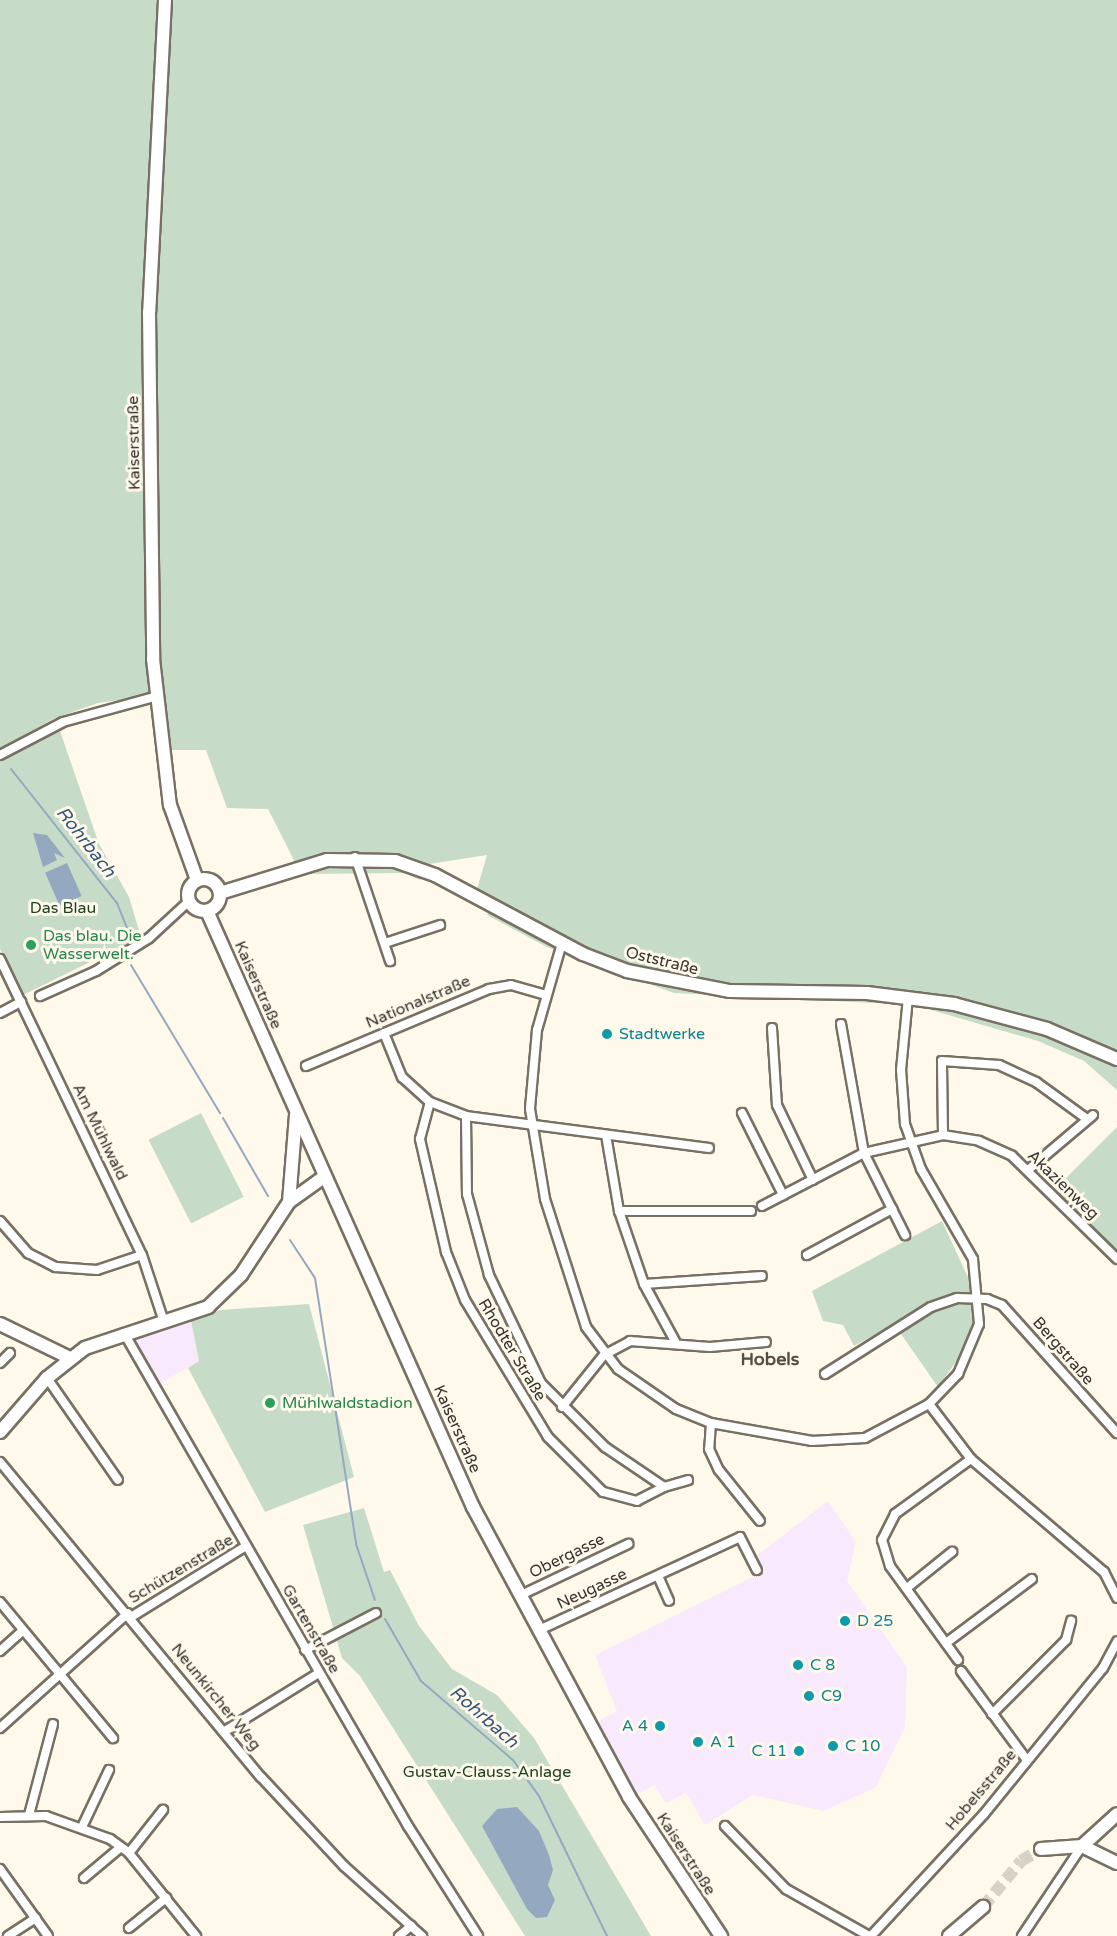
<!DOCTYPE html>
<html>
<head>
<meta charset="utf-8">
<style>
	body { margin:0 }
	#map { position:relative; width:1117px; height:1936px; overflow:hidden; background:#fff9ec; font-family:"Varela Round",sans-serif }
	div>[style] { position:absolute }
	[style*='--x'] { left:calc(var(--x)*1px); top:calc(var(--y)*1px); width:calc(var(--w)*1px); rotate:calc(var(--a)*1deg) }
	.commercial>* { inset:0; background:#f9e9fc }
	.green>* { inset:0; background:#c7dcc8; transform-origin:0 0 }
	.water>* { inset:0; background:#94a8c0; transform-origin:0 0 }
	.stream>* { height:2px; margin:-1px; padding:0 1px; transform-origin:1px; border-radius:1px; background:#94a8c0 }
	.secondary-tunnel>* { height:12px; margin-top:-6px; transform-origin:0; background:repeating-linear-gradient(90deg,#d7d2c6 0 12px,transparent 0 18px) }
	.roads { filter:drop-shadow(2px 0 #787163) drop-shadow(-2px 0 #787163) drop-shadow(0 2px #787163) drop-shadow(0 -2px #787163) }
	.street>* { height:8px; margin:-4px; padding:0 4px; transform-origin:4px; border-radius:4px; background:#fff }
	.secondary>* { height:12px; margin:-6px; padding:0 6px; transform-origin:6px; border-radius:6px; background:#fff }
	.secondary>.ring { margin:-6px; padding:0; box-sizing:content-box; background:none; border:12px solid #fff; border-radius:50% }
	.dots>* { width:16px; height:16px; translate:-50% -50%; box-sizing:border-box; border:3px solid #fff9ec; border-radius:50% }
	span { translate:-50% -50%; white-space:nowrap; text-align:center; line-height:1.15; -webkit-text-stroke:6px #fff9ec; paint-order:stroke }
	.street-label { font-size:16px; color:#37342e }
	.park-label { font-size:16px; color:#1c4220 }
	.leisure-label { font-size:16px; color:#27864d }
	.left { translate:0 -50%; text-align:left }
	.culture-label { font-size:16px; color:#0d838f }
	.right { translate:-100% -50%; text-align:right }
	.water-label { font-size:18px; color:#36557b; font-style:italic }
	.neighbourhood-label { font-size:18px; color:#544d41; font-weight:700 }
</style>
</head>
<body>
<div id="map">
	<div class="commercial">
		<div style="clip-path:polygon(191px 1321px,199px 1361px,158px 1385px,129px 1338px)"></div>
		<div style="clip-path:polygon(828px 1501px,856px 1542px,847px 1581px,907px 1667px,905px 1727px,876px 1787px,824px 1811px,753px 1795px,705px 1825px,686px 1793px,666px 1803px,654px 1785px,632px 1797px,591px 1725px,617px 1711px,595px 1655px,761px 1573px,756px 1556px)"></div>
	</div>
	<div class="green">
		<div style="clip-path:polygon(0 0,1117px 0,1117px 1090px,1084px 1061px,1038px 1041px,914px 1005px,674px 993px,547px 947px,487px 915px,493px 907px,475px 896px,487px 855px,423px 865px,420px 880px,405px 873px,301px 874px,268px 809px,227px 808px,206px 750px,172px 750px,162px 694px,98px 703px,53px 719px,0 749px)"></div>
		<div style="clip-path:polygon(59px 728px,99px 844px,129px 897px,141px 937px,23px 995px,0 949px,0 759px)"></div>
		<div style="left:201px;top:1113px;width:94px;height:59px;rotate:63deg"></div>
		<div style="clip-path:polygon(1117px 1127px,1117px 1251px,1055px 1189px)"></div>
		<div style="clip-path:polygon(942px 1221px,973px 1288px,972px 1324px,962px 1353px,938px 1387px,894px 1324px,854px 1346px,843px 1325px,823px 1321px,812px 1291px)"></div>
		<div style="clip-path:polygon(309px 1304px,354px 1477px,265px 1512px,188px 1368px,199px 1361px,191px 1321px,220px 1310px)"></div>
		<div style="clip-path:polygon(364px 1508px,384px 1572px,390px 1570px,419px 1626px,452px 1669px,497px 1695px,534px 1738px,651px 1936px,525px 1936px,360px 1676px,342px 1658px,303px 1525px)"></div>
	</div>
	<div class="water">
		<div style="clip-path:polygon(33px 833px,47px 835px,65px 858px,54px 853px,57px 860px,43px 867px)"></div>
		<div style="left:67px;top:863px;width:36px;height:24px;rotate:66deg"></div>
		<div style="clip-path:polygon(517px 1807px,539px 1831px,549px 1855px,553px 1870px,548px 1885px,555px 1900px,547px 1917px,536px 1918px,527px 1909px,482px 1826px,497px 1809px)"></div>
	</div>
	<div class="stream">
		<div style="--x:11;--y:769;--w:171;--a:51.7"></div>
		<div style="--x:117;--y:903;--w:37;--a:68"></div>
		<div style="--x:131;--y:965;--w:173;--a:59"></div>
		<div style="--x:223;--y:1118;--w:90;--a:60"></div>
		<div style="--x:290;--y:1240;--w:45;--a:56.7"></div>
		<div style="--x:315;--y:1278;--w:269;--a:81.2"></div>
		<div style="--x:356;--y:1544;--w:59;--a:71.3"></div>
		<div style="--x:385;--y:1619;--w:72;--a:59.9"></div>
		<div style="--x:421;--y:1681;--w:121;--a:40.7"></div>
		<div style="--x:513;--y:1760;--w:44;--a:54.2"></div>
		<div style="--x:539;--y:1796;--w:156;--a:64.1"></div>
	</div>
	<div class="secondary-tunnel">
		<div style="--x:983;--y:1907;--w:60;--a:-50.4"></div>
		<div style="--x:1021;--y:1861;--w:23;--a:-31"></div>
	</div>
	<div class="roads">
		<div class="street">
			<div style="--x:0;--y:755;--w:71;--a:-27.6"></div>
			<div style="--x:63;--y:722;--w:94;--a:-15.4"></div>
			<div style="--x:355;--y:857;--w:110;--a:71.4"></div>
			<div style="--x:385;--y:943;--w:58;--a:-18.1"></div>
			<div style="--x:562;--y:943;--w:91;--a:106"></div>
			<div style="--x:537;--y:1030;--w:79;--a:95.1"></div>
			<div style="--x:530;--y:1109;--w:91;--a:80.5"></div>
			<div style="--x:545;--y:1199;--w:134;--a:72.2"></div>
			<div style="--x:586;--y:1327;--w:53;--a:52.7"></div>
			<div style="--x:618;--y:1369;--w:70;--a:34.6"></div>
			<div style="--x:676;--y:1409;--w:38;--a:22"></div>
			<div style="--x:711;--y:1423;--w:103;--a:10.1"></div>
			<div style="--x:812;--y:1441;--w:53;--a:-3.2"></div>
			<div style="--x:865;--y:1438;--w:72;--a:-28"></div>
			<div style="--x:929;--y:1404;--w:42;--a:-46"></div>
			<div style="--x:958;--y:1374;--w:54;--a:-67.2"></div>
			<div style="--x:979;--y:1324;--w:65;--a:-95.3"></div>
			<div style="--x:973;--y:1259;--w:104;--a:-120"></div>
			<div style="--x:921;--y:1169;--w:48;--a:-109.6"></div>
			<div style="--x:905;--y:1124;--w:54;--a:-94.2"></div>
			<div style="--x:901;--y:1070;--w:73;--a:-84.5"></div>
			<div style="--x:0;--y:959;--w:328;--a:64.4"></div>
			<div style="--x:142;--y:1255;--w:71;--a:71.8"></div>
			<div style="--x:40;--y:996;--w:61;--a:-24.1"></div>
			<div style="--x:96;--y:971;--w:62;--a:-31.9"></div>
			<div style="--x:149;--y:938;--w:53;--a:-42.7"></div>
			<div style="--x:0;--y:1013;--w:24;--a:-28"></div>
			<div style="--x:841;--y:1024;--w:131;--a:79.9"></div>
			<div style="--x:864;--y:1153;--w:92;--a:63.4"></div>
			<div style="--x:772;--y:1028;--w:77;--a:86.3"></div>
			<div style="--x:777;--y:1105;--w:83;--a:64.4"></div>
			<div style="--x:384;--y:1033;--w:48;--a:67.8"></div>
			<div style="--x:402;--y:1077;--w:38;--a:42"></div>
			<div style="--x:306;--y:1066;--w:199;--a:-22.8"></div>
			<div style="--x:489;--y:989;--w:22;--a:-10"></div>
			<div style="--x:511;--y:985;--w:36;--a:16"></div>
			<div style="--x:742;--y:1113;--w:92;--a:63.4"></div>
			<div style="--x:466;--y:1116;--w:78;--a:89.3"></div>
			<div style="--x:467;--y:1194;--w:84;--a:74.8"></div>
			<div style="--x:489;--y:1275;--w:120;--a:64.3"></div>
			<div style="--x:541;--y:1383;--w:91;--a:45"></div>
			<div style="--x:605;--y:1447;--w:71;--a:34.1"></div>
			<div style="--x:664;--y:1487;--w:25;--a:-16"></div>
			<div style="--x:606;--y:1135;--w:77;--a:80.3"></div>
			<div style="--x:619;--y:1211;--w:132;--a:0"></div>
			<div style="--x:943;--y:1135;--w:74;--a:-90.8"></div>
			<div style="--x:942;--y:1061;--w:57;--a:4"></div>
			<div style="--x:999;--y:1065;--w:41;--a:24.7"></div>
			<div style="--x:1036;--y:1082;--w:63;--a:36"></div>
			<div style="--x:1028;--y:1170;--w:85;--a:-40.2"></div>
			<div style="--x:762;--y:1206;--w:115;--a:-27.5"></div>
			<div style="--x:864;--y:1153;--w:81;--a:-12.8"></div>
			<div style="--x:943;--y:1135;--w:36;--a:9"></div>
			<div style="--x:979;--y:1141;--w:36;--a:24"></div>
			<div style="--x:1012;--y:1156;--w:147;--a:44.4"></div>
			<div style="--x:619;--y:1211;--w:77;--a:71.1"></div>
			<div style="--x:644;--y:1284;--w:65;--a:61.5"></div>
			<div style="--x:0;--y:1221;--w:43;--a:48.8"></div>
			<div style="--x:28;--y:1253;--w:31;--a:27"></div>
			<div style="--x:56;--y:1267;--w:41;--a:4.2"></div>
			<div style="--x:97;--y:1270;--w:47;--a:-18.4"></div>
			<div style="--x:807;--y:1255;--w:97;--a:-28.4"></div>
			<div style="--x:644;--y:1284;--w:118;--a:-3.9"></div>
			<div style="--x:124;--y:1333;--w:569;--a:60.06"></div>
			<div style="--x:408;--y:1826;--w:130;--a:57.5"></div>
			<div style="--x:0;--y:1363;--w:14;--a:-45"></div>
			<div style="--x:825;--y:1374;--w:125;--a:-32.3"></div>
			<div style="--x:931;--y:1307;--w:28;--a:-19"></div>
			<div style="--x:957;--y:1298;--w:30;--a:2"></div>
			<div style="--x:987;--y:1299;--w:16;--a:22"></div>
			<div style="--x:1002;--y:1305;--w:172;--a:48.1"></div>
			<div style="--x:47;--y:1378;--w:124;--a:55.2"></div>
			<div style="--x:929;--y:1404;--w:69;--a:52.6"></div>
			<div style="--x:971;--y:1459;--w:175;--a:40.4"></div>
			<div style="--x:1104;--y:1572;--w:29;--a:63"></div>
			<div style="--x:562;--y:1407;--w:67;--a:-51.1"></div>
			<div style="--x:604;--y:1355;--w:30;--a:-28"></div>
			<div style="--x:630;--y:1341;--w:80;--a:4.3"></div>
			<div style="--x:710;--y:1347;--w:56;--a:-5.1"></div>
			<div style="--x:711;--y:1423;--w:26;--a:94"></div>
			<div style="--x:709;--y:1449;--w:23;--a:65"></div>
			<div style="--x:719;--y:1470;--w:65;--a:51.2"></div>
			<div style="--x:0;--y:1462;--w:409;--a:50.4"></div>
			<div style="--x:261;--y:1777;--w:122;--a:47"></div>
			<div style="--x:344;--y:1866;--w:105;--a:41.9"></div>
			<div style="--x:664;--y:1487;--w:30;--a:153"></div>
			<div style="--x:637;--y:1501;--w:35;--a:-165"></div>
			<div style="--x:603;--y:1492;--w:78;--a:-135"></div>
			<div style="--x:548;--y:1437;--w:160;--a:-121.2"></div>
			<div style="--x:465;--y:1300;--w:52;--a:-111.6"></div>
			<div style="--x:446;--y:1252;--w:116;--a:-103"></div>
			<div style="--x:420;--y:1139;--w:38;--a:-75"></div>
			<div style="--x:430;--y:1102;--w:39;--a:21"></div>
			<div style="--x:466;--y:1116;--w:245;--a:7.5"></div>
			<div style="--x:658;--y:1576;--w:27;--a:66"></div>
			<div style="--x:907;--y:1588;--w:58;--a:-38.7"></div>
			<div style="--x:521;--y:1595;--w:119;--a:-25.5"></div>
			<div style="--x:0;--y:1602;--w:177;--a:50.3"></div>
			<div style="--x:131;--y:1617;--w:135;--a:-31.7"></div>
			<div style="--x:539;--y:1630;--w:221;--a:-24.8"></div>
			<div style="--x:740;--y:1537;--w:37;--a:63"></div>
			<div style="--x:946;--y:1643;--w:107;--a:-36.7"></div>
			<div style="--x:305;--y:1650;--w:80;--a:-27.5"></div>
			<div style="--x:0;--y:1651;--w:30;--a:-42"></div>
			<div style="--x:958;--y:1660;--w:116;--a:-125.9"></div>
			<div style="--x:890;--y:1566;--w:27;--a:-107"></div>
			<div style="--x:882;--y:1540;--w:29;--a:-63"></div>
			<div style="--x:895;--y:1514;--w:94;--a:-35.9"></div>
			<div style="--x:961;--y:1671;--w:109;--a:53.5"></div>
			<div style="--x:992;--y:1714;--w:105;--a:-45"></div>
			<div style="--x:1066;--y:1640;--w:20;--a:-75"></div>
			<div style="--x:0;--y:1728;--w:172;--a:-41.9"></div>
			<div style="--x:225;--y:1731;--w:110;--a:-31.7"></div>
			<div style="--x:29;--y:1815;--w:94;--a:-75.2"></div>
			<div style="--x:0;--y:1817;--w:46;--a:-1.2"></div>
			<div style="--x:46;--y:1816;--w:68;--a:19.8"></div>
			<div style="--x:110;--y:1839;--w:24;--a:36"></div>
			<div style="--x:129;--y:1853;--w:107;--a:51.1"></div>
			<div style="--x:83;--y:1825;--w:61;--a:-64.7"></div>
			<div style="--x:725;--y:1826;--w:88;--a:45.9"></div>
			<div style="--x:786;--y:1889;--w:95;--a:29.5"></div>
			<div style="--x:129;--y:1853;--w:55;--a:-51.7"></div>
			<div style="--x:0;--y:1869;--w:82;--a:54.4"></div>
			<div style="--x:84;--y:1878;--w:48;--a:-40"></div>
			<div style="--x:129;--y:1928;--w:48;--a:-39"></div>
			<div style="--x:8;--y:1936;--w:33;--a:-33"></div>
			<div style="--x:399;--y:1936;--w:16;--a:-40"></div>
			<div style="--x:871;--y:1936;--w:166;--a:-47.2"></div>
			<div style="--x:984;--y:1814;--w:188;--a:-50.8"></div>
			<div style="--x:1103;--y:1668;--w:30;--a:-62"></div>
			<div style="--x:1022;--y:1936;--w:108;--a:-56.3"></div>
		</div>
		<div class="secondary">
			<div style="--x:165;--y:0;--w:312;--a:92.9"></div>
			<div style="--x:149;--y:312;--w:347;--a:89.3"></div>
			<div style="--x:153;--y:659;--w:147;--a:83.4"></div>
			<div style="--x:170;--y:805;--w:80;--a:70.2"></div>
			<div class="ring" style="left:188px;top:879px;width:20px;height:20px"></div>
			<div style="--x:220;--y:893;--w:112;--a:-17.1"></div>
			<div style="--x:327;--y:860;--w:68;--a:0.8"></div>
			<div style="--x:395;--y:861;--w:42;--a:19.3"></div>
			<div style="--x:435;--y:875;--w:168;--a:28.1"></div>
			<div style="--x:583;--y:954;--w:47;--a:21.1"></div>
			<div style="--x:627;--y:971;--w:105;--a:11"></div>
			<div style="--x:730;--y:991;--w:137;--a:0.8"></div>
			<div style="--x:867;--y:993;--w:88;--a:7.2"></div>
			<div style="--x:954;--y:1004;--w:96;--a:15"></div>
			<div style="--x:1047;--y:1029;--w:76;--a:23.2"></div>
			<div style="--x:207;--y:911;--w:653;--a:65.95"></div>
			<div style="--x:473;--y:1507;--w:329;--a:61.7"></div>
			<div style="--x:629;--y:1797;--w:167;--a:56.5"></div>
			<div style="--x:289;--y:1202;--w:87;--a:-85.4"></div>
			<div style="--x:0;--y:1324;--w:78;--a:25.9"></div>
			<div style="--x:0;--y:1432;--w:72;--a:-49"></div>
			<div style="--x:47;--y:1378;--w:48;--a:-38.3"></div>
			<div style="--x:85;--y:1348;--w:130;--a:-18.4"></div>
			<div style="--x:208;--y:1307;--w:46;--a:-44.1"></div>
			<div style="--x:241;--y:1275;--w:87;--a:-56.7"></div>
			<div style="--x:289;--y:1202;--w:44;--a:-35.8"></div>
			<div style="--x:1082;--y:1846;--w:47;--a:-42.4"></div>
			<div style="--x:1041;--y:1849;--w:41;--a:-4.2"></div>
			<div style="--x:1082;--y:1846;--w:39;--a:26"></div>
			<div style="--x:949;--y:1936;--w:45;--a:-40.5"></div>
		</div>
	</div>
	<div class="dots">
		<div style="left:31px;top:945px;background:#2e9e5b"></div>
		<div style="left:607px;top:1034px;background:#0f9aa8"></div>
		<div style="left:270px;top:1403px;background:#2e9e5b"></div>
		<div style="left:845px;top:1621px;background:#0f9aa8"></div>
		<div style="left:798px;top:1665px;background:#0f9aa8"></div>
		<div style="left:809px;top:1696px;background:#0f9aa8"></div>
		<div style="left:660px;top:1726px;background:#0f9aa8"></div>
		<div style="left:698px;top:1742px;background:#0f9aa8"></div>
		<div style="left:833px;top:1746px;background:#0f9aa8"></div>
		<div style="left:799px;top:1751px;background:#0f9aa8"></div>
	</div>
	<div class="street-label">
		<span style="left:134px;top:443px;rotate:-91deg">Kaiserstraße</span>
		<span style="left:662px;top:961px;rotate:14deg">Oststraße</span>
		<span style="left:258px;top:985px;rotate:66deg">Kaiserstraße</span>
		<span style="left:418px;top:1002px;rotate:-23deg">Nationalstraße</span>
		<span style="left:100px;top:1132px;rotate:64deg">Am Mühlwald</span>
		<span style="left:1063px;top:1185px;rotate:44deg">Akazienweg</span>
		<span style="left:512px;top:1350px;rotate:59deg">Rhodter Straße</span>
		<span style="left:1063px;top:1351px;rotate:49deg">Bergstraße</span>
		<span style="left:457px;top:1429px;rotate:66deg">Kaiserstraße</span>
		<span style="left:567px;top:1556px;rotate:-26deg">Obergasse</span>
		<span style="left:181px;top:1569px;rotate:-31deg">Schützenstraße</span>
		<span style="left:592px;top:1589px;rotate:-25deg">Neugasse</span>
		<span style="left:311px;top:1629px;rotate:60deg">Gartenstraße</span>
		<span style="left:216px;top:1697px;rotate:51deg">Neunkircher Weg</span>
		<span style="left:981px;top:1790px;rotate:-50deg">Hobelsstraße</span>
		<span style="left:686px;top:1854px;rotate:57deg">Kaiserstraße</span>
	</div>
	<div class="park-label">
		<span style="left:63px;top:908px">Das Blau</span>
		<span style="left:487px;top:1772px">Gustav-Clauss-Anlage</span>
	</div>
	<div class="leisure-label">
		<span class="left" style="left:43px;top:945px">Das blau. Die<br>Wasserwelt.</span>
		<span class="left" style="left:282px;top:1403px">Mühlwaldstadion</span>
	</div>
	<div class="culture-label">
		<span class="left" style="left:619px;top:1034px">Stadtwerke</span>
		<span class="left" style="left:857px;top:1621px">D 25</span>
		<span class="left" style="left:810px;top:1665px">C 8</span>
		<span class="left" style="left:821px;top:1696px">C9</span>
		<span class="right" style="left:648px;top:1726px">A 4</span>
		<span class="left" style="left:710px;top:1742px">A 1</span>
		<span class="left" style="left:845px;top:1746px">C 10</span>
		<span class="right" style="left:787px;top:1751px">C 11</span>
	</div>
	<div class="water-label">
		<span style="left:86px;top:842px;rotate:52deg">Rohrbach</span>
		<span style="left:484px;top:1717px;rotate:41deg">Rohrbach</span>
	</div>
	<div class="neighbourhood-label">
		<span style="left:770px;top:1359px">Hobels</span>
	</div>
</div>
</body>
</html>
